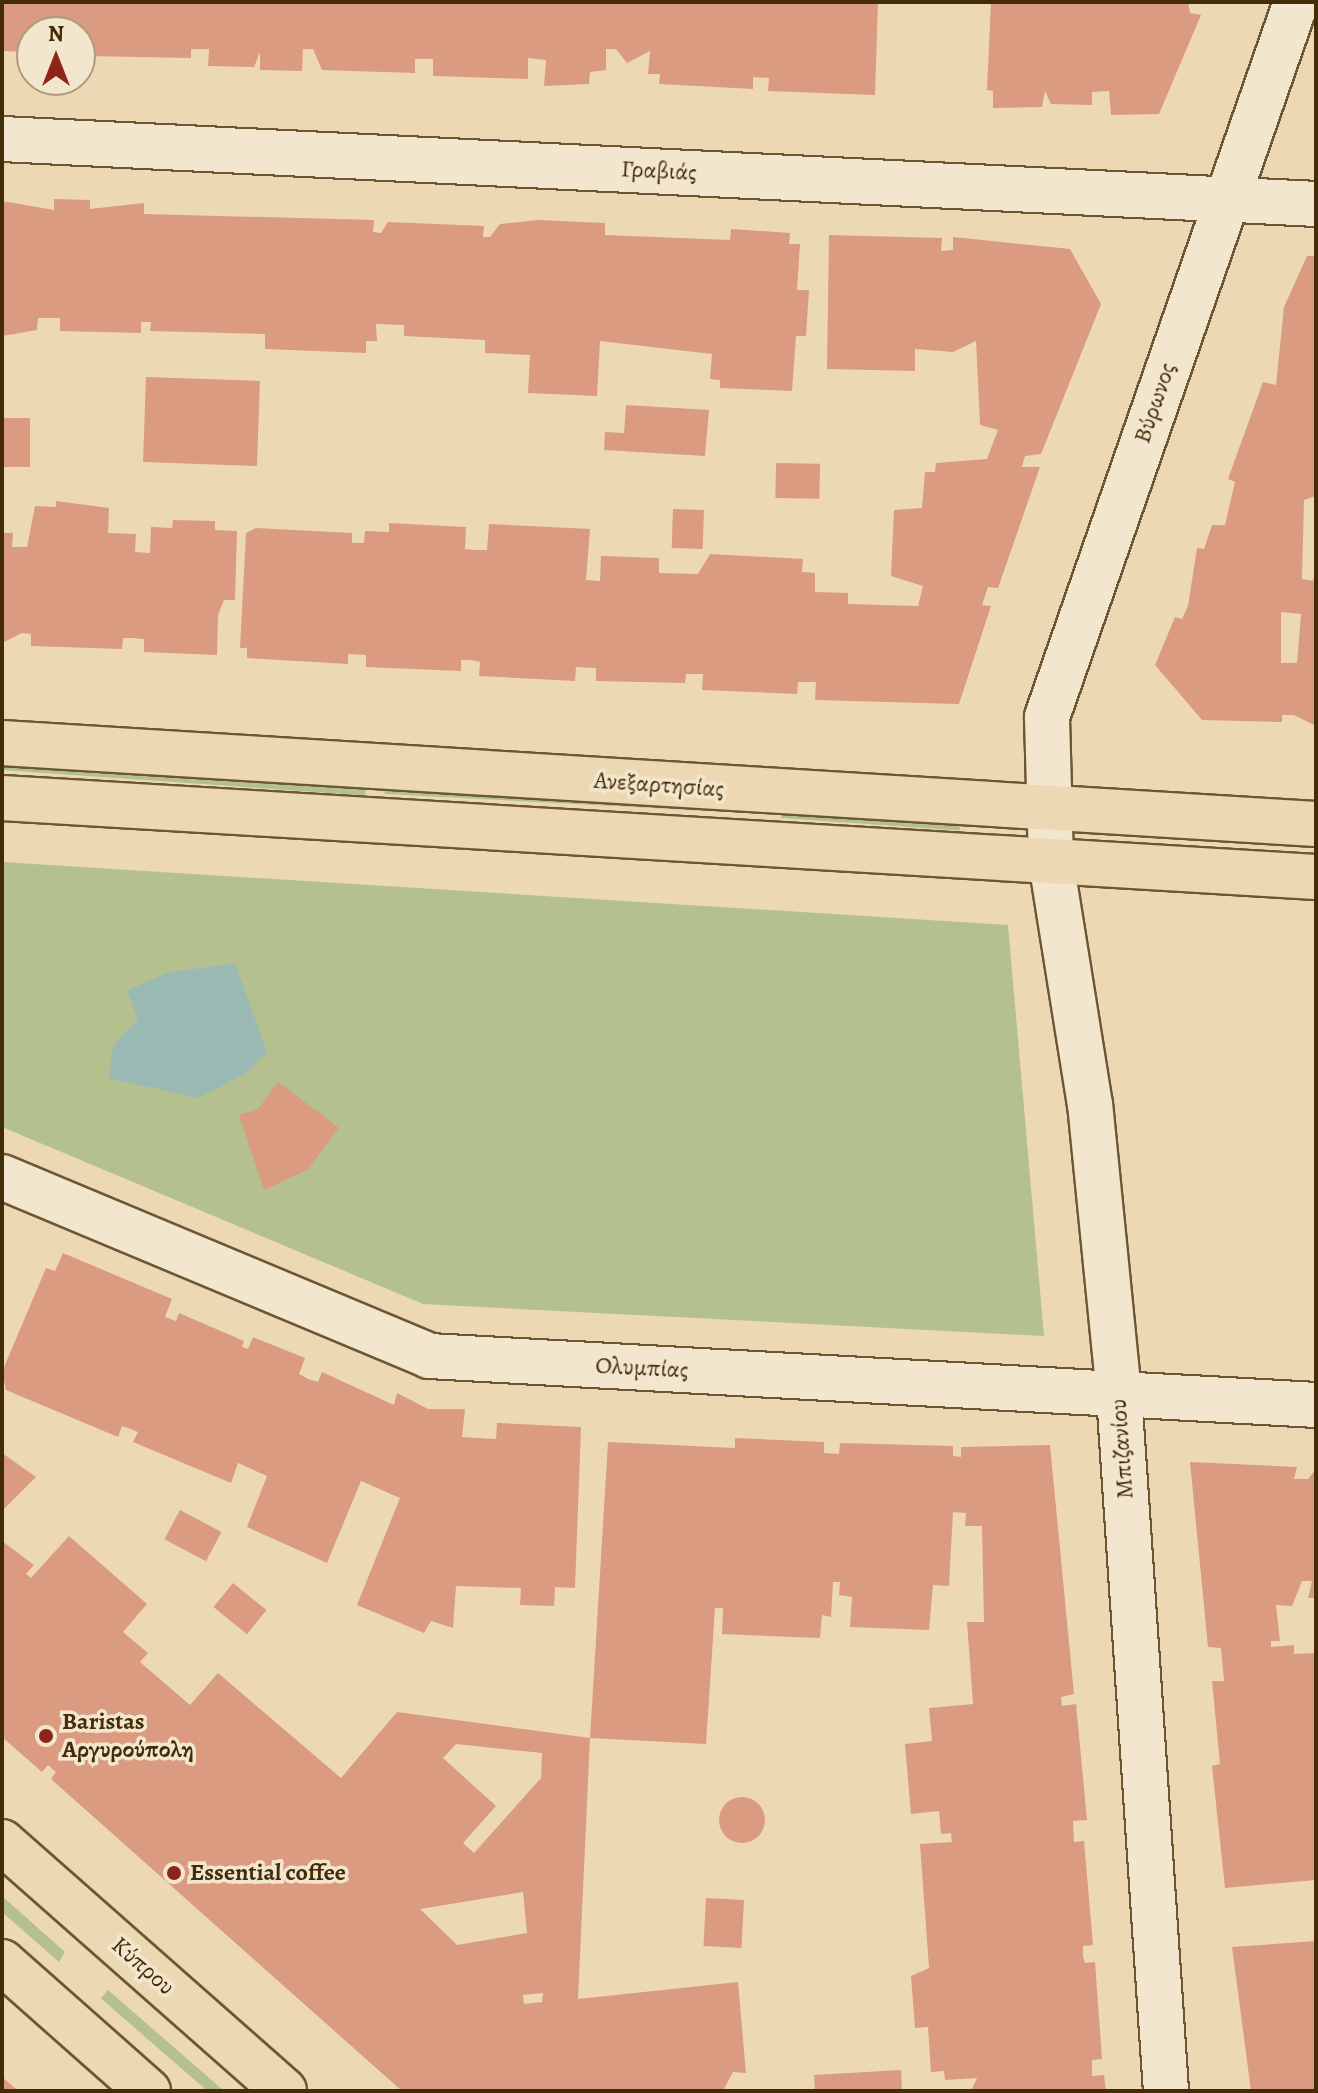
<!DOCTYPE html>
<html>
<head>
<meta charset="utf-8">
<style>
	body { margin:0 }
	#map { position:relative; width:1318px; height:2093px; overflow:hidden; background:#ecd9b4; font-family:Alegreya,serif }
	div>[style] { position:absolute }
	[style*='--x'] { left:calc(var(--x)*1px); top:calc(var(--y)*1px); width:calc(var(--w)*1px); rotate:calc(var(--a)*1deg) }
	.green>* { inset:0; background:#b5c08f; transform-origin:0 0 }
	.water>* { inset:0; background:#9ab9b4 }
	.building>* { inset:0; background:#da9b81; transform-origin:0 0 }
	.round { border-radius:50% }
	.roads { filter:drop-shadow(2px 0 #6d5733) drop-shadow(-2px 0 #6d5733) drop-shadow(0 2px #6d5733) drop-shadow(0 -2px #6d5733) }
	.minor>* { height:44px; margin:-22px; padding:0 22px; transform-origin:22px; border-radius:22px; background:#f3e6ce }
	.major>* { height:44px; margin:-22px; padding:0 22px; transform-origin:22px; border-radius:22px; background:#ecd9b4 }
	.dots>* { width:22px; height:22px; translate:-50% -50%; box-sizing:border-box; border:4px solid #f3e6ce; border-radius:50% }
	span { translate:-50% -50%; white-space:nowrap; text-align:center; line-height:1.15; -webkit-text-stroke:7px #f3e6ce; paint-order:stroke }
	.street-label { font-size:24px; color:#432c08 }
	.poi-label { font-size:24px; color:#432c08; font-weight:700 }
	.left { translate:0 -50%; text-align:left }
	.frame { position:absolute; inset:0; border:4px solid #432c08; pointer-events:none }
	.north { position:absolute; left:16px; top:16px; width:80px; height:80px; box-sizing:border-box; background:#f3e6ce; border:2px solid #ad9c7f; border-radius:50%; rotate:0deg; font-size:22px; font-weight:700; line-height:32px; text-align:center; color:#432c08 }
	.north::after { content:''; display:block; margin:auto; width:28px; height:36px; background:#8f2418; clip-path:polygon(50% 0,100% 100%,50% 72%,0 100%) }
</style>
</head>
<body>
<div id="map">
	<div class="green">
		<div style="left:2px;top:759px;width:365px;height:11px;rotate:4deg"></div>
		<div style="left:385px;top:783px;width:363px;height:11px;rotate:3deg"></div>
		<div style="left:782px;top:803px;width:179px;height:15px;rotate:4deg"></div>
		<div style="clip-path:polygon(2px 862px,1008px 925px,1044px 1336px,423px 1304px,2px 1127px)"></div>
		<div style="clip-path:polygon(2px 1896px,65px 1952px,59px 1962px,2px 1912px)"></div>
		<div style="left:108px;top:1990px;width:155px;height:11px;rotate:41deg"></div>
	</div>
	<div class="water">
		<div style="clip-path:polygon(235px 963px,267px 1052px,246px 1073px,198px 1098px,109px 1078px,113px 1046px,138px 1019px,127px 991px,166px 973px)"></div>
	</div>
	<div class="building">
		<div style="clip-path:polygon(2px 2px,878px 2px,875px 95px,768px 91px,769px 78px,753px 77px,753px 89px,659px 84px,660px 74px,648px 74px,650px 51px,627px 63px,616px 49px,606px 49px,606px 70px,590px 72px,589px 84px,544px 86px,546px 60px,528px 58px,528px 79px,433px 76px,433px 59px,415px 59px,415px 73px,322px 70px,313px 49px,303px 49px,302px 71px,260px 70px,260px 52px,254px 67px,208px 66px,209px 49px,191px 49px,191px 58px,86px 56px,86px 31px,41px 30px,32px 32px,32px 52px,2px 51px)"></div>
		<div style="clip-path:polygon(991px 2px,1188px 2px,1190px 13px,1201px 15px,1159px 114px,1111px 115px,1109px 91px,1092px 92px,1092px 105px,1051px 104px,1045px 91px,1042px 107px,993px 108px,993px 91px,987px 90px)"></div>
		<div style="clip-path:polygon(54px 199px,90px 200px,90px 209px,144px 203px,144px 214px,374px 220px,373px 232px,381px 233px,388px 222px,484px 226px,483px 237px,490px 237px,500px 224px,538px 220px,605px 223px,605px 235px,730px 240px,731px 229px,790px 233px,789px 244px,800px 244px,797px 290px,809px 290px,806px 336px,796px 336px,792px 391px,720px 388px,720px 380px,710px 379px,712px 354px,600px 341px,597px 396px,528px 393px,530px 355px,485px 353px,485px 340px,404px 336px,404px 325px,376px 324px,377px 341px,366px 341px,366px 353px,265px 349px,265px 334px,150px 331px,151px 322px,141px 322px,141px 333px,60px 331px,60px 318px,38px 318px,37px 330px,2px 336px,2px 201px,54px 210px)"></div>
		<div style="clip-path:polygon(829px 235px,942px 238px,941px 251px,953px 250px,953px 237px,1070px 249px,1101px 304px,1041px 454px,1025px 456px,1022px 467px,1040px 467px,998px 588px,988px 587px,982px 605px,991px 606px,959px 704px,815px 700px,816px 682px,798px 682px,797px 694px,702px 690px,703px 674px,686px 674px,685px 683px,596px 681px,596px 668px,576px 667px,575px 681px,479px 676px,480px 662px,471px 660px,461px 660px,461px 671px,366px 667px,366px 655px,348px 654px,348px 664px,247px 658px,247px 648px,240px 648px,246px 533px,256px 528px,352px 533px,352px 543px,364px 543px,365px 531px,389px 532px,389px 523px,466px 527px,465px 549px,476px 550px,487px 550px,489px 524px,590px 529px,586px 580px,600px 581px,601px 556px,659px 558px,659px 573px,698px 574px,710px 554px,803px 559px,802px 572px,815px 573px,815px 592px,848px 593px,848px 604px,918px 606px,923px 586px,891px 576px,894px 510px,922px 508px,925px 472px,935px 472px,936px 463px,987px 459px,998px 430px,980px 425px,976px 341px,953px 352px,915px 349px,915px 371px,827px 369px)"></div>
		<div style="clip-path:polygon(evenodd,1307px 256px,1316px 256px,1316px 496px,1304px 500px,1302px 579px,1313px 581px,1316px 568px,1316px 726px,1294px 715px,1282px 715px,1282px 722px,1202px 720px,1155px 665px,1175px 617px,1182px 619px,1188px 606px,1197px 548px,1204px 549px,1212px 525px,1225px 525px,1235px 482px,1228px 479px,1263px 382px,1276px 385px,1284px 307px,1307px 256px,1281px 612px,1301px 614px,1297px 663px,1281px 663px,1281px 612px)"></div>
		<div style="left:146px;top:377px;width:114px;height:85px;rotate:2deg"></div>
		<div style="clip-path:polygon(626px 405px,709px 410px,705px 456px,604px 450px,605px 432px,624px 433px)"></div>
		<div style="left:2px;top:418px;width:28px;height:49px"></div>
		<div style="left:776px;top:463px;width:44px;height:35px;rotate:1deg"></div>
		<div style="clip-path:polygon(56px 501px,109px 508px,108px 533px,136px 534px,135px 552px,150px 553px,151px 527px,172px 528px,173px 520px,215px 521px,215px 530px,237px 531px,235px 600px,224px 600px,218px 615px,217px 655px,144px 652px,144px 639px,132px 638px,123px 638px,122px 649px,31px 646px,31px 634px,22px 633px,2px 643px,2px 533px,13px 533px,12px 547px,27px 547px,35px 506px,56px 507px)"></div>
		<div style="left:673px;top:509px;width:31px;height:39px;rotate:2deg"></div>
		<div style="clip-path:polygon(278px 1082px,339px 1128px,307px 1170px,264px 1190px,239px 1115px,258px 1109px)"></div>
		<div style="clip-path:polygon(63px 1253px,172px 1299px,165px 1317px,176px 1321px,179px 1313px,244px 1341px,242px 1347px,248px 1349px,253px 1337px,305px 1358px,299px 1374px,308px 1379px,318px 1382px,322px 1372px,394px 1405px,397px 1393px,428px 1409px,465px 1409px,462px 1437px,496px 1439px,497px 1423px,581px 1427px,575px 1588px,555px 1587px,554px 1606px,520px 1605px,521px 1588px,456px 1586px,453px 1628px,431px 1621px,424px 1633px,357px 1605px,400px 1498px,361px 1481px,327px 1563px,247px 1527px,267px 1476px,238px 1463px,231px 1483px,133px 1442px,138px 1432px,131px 1429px,122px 1426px,118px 1437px,6px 1390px,2px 1372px,46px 1268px,55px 1271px)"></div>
		<div style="clip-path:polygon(735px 1438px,824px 1442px,824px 1453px,839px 1454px,840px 1443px,953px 1446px,953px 1456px,961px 1457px,961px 1447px,1050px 1445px,1074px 1694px,1061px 1697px,1062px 1706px,1076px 1704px,1087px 1820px,1073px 1821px,1074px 1842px,1084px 1841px,1093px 1945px,1083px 1946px,1083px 1956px,1085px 1963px,1095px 1962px,1102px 2059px,1092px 2060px,1092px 2076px,1104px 2075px,1106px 2091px,971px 2091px,977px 2078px,945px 2080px,944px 2071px,931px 2072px,928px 2027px,915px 2028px,911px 1976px,929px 1968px,920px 1844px,952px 1842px,951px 1833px,941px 1834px,939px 1811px,911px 1814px,905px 1744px,932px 1741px,929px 1708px,973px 1704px,967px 1622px,984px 1622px,982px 1526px,965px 1526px,966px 1513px,953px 1512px,949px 1586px,933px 1585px,929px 1630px,850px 1627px,852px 1597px,839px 1595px,840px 1582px,833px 1582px,831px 1617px,822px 1615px,820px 1638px,722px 1634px,723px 1608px,715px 1608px,706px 1744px,590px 1738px,608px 1442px,735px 1448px)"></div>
		<div style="clip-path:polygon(2px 1453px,36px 1477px,2px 1511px)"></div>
		<div style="clip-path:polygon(1190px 1462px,1297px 1467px,1294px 1479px,1308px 1479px,1316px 1469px,1316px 1598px,1308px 1598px,1312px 1581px,1302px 1581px,1292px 1606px,1276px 1605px,1280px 1641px,1271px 1641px,1271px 1647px,1294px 1645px,1294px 1654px,1316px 1653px,1316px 1880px,1225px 1888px,1212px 1766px,1220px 1764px,1212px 1681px,1224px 1681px,1221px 1648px,1208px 1647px)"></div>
		<div style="left:180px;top:1510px;width:47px;height:33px;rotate:28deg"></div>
		<div style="clip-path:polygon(evenodd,69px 1536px,147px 1604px,123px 1632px,148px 1653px,140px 1662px,190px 1705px,218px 1673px,341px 1778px,397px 1712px,590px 1738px,578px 1999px,738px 1982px,746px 2073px,733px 2072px,723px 2091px,402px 2091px,51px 1779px,56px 1772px,48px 1765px,42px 1772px,2px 1737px,2px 1541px,34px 1565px,26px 1574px,31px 1578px,69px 1536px,456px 1744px,542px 1753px,541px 1778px,474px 1853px,463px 1843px,496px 1806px,443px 1758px,456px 1744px,69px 1536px,523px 1892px,527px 1933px,457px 1945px,420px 1909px,523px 1892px,69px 1536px,543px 1993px,542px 2002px,524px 2004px,523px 1995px,543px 1993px)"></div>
		<div style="left:233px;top:1583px;width:43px;height:31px;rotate:39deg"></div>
		<div class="round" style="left:719px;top:1797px;width:46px;height:46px"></div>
		<div style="left:706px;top:1898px;width:38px;height:48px;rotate:3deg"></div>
		<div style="clip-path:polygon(1316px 1941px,1316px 2091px,1251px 2091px,1232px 1947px)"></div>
		<div style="clip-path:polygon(901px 2070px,902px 2091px,815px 2091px,814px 2075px)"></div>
		<div style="clip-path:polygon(2px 2077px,16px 2089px,15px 2091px,2px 2091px)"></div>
	</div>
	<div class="roads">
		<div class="minor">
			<div style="--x:2;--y:139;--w:1316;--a:2.83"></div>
			<div style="--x:2;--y:1177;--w:463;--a:22.7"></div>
			<div style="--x:429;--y:1356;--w:888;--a:3.16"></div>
			<div style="--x:1166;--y:2091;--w:699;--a:-93.86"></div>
			<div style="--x:1119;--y:1394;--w:290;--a:-95.7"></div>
			<div style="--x:1090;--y:1105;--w:247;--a:-99.1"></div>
			<div style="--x:1051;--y:861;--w:144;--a:-91.6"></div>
			<div style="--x:1047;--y:717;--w:757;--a:-70.8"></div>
		</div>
		<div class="major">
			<div style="--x:2;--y:743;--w:1316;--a:3.53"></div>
			<div style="--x:2;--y:798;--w:1316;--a:3.44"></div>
			<div style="--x:2;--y:1842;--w:376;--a:41.4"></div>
			<div style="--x:2;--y:1962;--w:195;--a:41.5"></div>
		</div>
	</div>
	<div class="dots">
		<div style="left:46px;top:1736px;background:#8f2418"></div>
		<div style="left:174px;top:1873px;background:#8f2418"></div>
	</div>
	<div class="street-label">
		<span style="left:659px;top:171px;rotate:3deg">Γραβιάς</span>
		<span style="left:1155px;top:403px;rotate:-71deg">Βύρωνος</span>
		<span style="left:659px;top:785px;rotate:4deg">Ανεξαρτησίας</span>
		<span style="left:642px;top:1368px;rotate:3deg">Ολυμπίας</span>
		<span style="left:1122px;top:1449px;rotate:-94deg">Μπιζανίου</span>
		<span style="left:143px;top:1966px;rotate:41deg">Κύπρου</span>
	</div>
	<div class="poi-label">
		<span class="left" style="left:62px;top:1736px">Baristas<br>Αργυρούπολη</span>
		<span class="left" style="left:190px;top:1873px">Essential coffee</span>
	</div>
	<div class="frame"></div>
	<div class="north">N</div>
</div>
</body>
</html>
